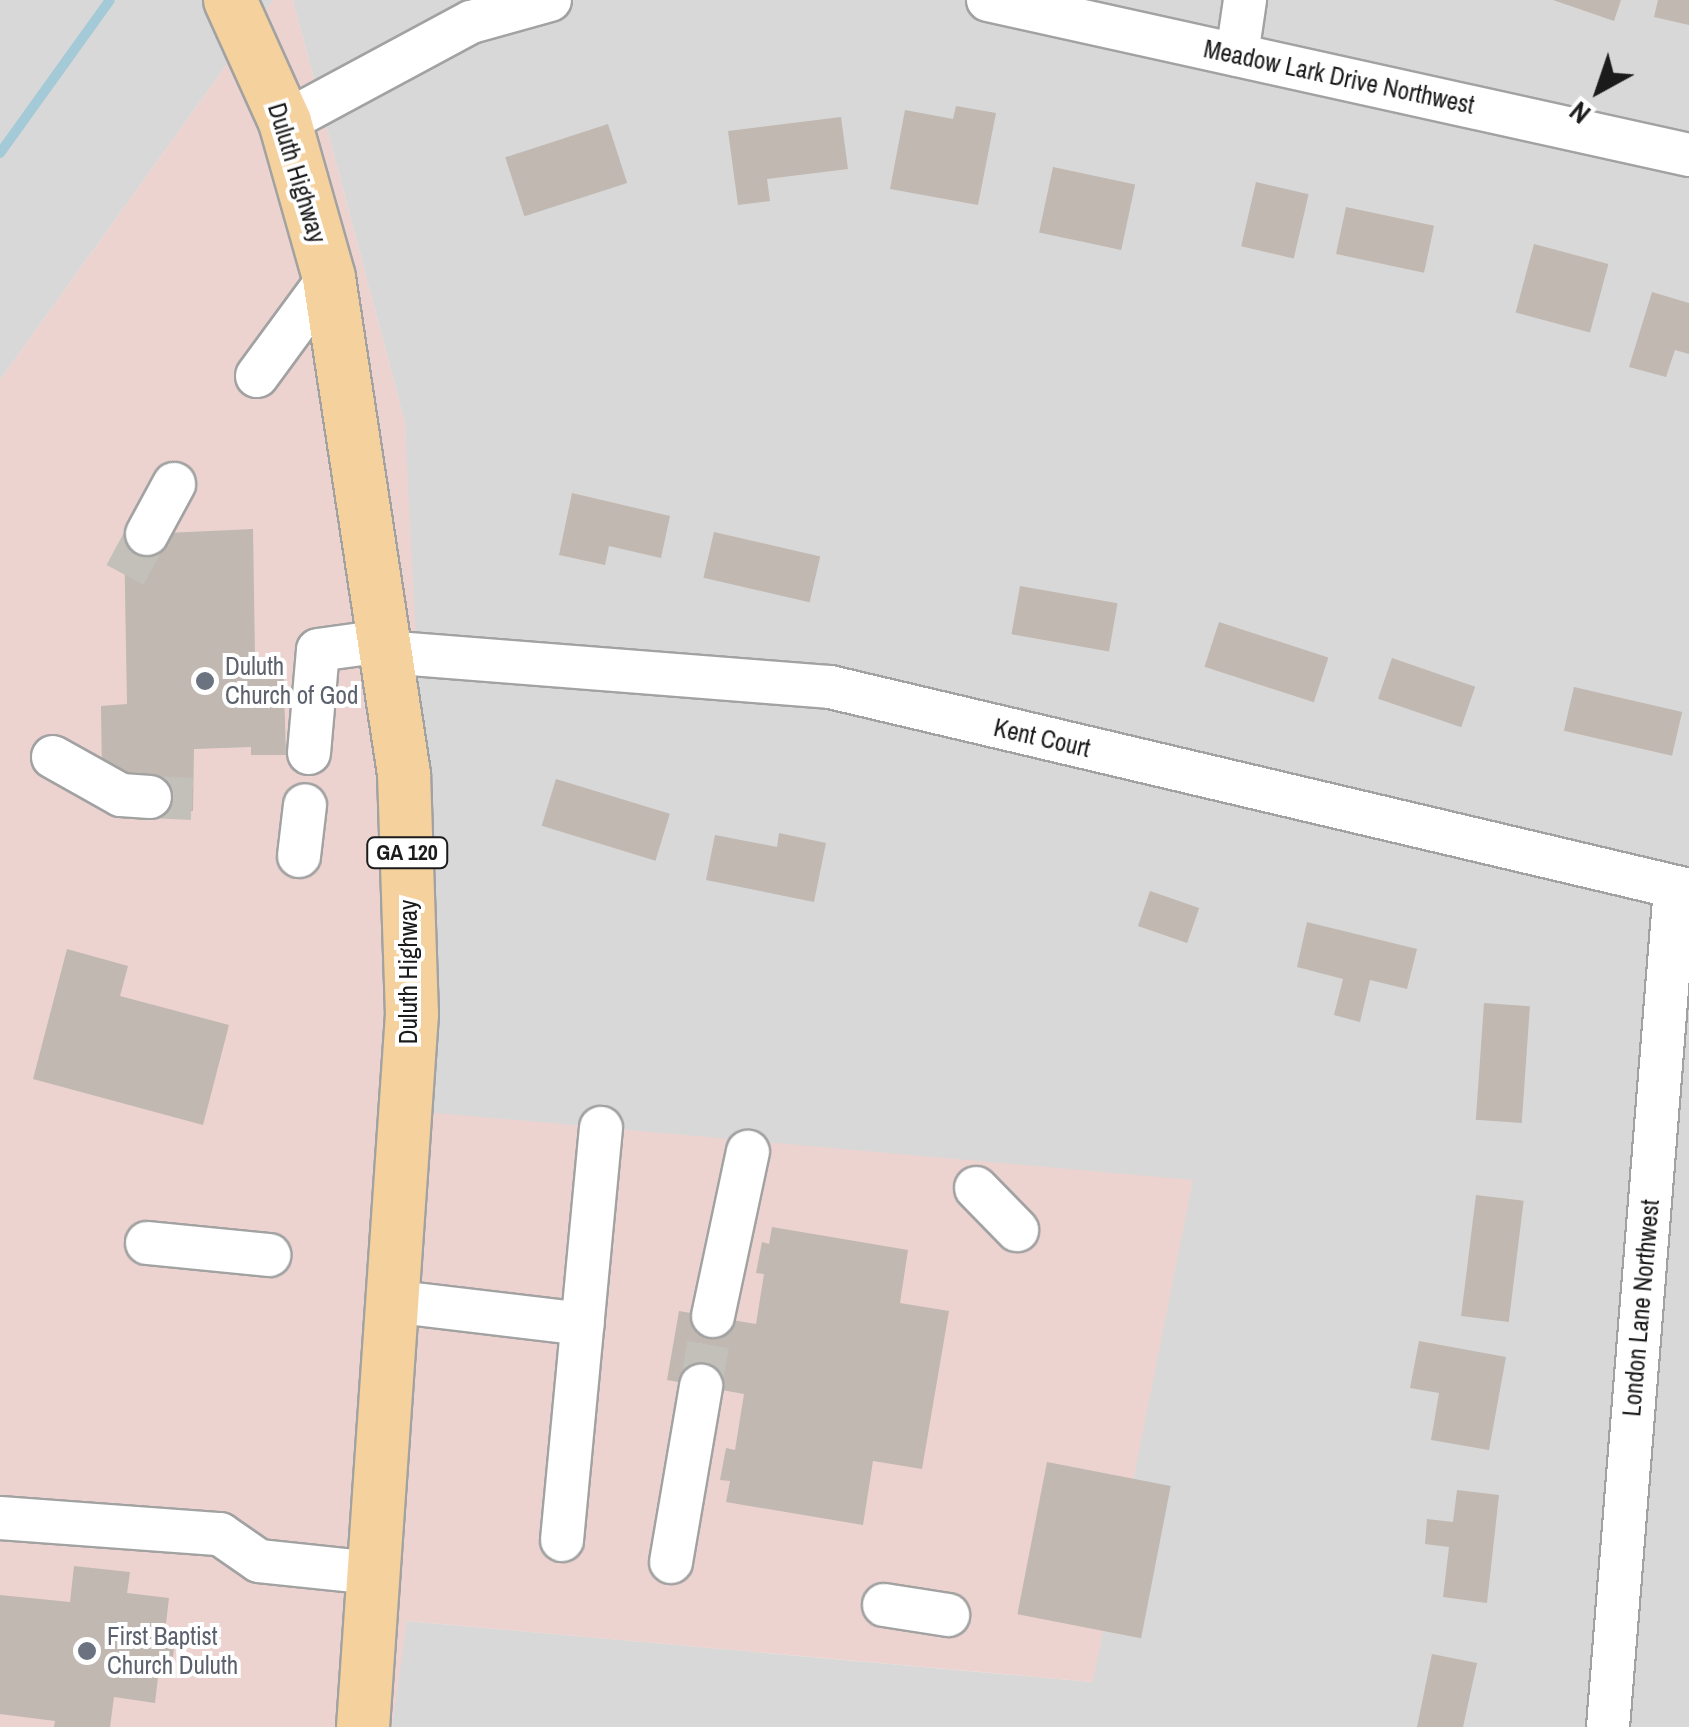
<!DOCTYPE html>
<html>
<head>
<meta charset="utf-8">
<style>
	body { margin:0 }
	#map { position:relative; width:1689px; height:1727px; overflow:hidden; background:#ece9e1; font-family:"Archivo Narrow",sans-serif }
	div>[style] { position:absolute }
	[style*='--x'] { left:calc(var(--x)*1px); top:calc(var(--y)*1px); width:calc(var(--w)*1px); rotate:calc(var(--a)*1deg) }
	.residential>* { inset:0; background:#d9d8d8 }
	.commercial>* { inset:0; background:#ecd3d0 }
	.stream>* { height:10px; margin:-5px; padding:0 5px; transform-origin:5px; border-radius:5px; background:#a4c9d7 }
	.building>* { inset:0; background:#c0b8b1; transform-origin:0 0 }
	.minor-tunnel>* { height:42px; margin-top:-21px; transform-origin:0; background:repeating-linear-gradient(90deg,#c2c0b9 0 42px,transparent 0 63px) }
	.roads { filter:drop-shadow(2px 0 #a2a2a2) drop-shadow(-2px 0 #a2a2a2) drop-shadow(0 2px #a2a2a2) drop-shadow(0 -2px #a2a2a2) }
	.minor>* { height:42px; margin:-21px; padding:0 21px; transform-origin:21px; border-radius:21px; background:#fff }
	.major>* { height:52px; margin:-26px; padding:0 26px; transform-origin:26px; border-radius:26px; background:#f5d29d }
	.dots>* { width:28px; height:28px; translate:-50% -50%; box-sizing:border-box; border:5px solid #fff; border-radius:50% }
	span { translate:-50% -50%; white-space:nowrap; text-align:center; line-height:1.15; -webkit-text-stroke:8px #fff; paint-order:stroke }
	.shield-label span { padding:2px 8px; background:#fff; border:2px solid; border-radius:8px; -webkit-text-stroke-width:0 }
	.shield-label { font-size:22px; color:#1b1b1b; font-weight:700 }
	.street-label { font-size:25px; color:#1b1b1b }
	.worship-label { font-size:25px; color:#5b616d }
	.left { translate:0 -50%; text-align:left }
	.north { position:absolute; left:1549px; top:40px; width:100px; height:100px; -webkit-text-stroke:8px #fff; paint-order:stroke; rotate:220deg; font-size:28px; font-weight:700; line-height:40px; text-align:center; color:#1b1b1b }
	.north::after { content:''; display:block; margin:auto; width:35px; height:45px; background:#1b1b1b; clip-path:polygon(50% 0,100% 100%,50% 72%,0 100%) }
</style>
</head>
<body>
<div id="map">
	<div class="residential">
		<div style="clip-path:polygon(0 0,273px 0,0 380px)"></div>
		<div style="clip-path:polygon(293px 0,1689px 0,1689px 1727px,392px 1727px,406px 1621px,1092px 1682px,424px 1112px,405px 423px)"></div>
	</div>
	<div class="commercial">
		<div style="clip-path:polygon(273px 0,293px 0,405px 423px,426px 846px,425px 1112px,1193px 1180px,1093px 1682px,407px 1621px,392px 1727px,0 1727px,0 380px)"></div>
	</div>
	<div class="stream">
		<div style="--x:0;--y:153;--w:188;--a:-54.3"></div>
	</div>
	<div class="building">
		<div style="clip-path:polygon(1553px 0,1621px 0,1614px 21px)"></div>
		<div style="clip-path:polygon(1658px 0,1689px 0,1689px 25px,1654px 17px)"></div>
		<div style="clip-path:polygon(956px 106px,996px 113px,978px 205px,890px 189px,905px 110px,953px 119px)"></div>
		<div style="clip-path:polygon(841px 117px,848px 169px,767px 179px,770px 201px,738px 205px,728px 131px)"></div>
		<div style="left:608px;top:124px;width:62px;height:108px;rotate:72deg"></div>
		<div style="left:1053px;top:167px;width:84px;height:67px;rotate:12deg"></div>
		<div style="left:1256px;top:182px;width:54px;height:66px;rotate:13deg"></div>
		<div style="left:1346px;top:207px;width:90px;height:48px;rotate:12deg"></div>
		<div style="left:1534px;top:244px;width:77px;height:71px;rotate:15deg"></div>
		<div style="clip-path:polygon(1652px 292px,1689px 303px,1689px 354px,1675px 350px,1666px 377px,1629px 367px)"></div>
		<div style="clip-path:polygon(572px 493px,670px 516px,661px 558px,609px 546px,605px 565px,559px 555px)"></div>
		<div style="clip-path:polygon(253px 529px,255px 658px,283px 657px,286px 755px,251px 755px,251px 747px,194px 749px,193px 811px,150px 810px,102px 774px,101px 706px,127px 704px,124px 535px)"></div>
		<div style="left:714px;top:532px;width:109px;height:47px;rotate:13deg"></div>
		<div style="left:1020px;top:586px;width:99px;height:49px;rotate:10deg"></div>
		<div style="left:1219px;top:622px;width:115px;height:47px;rotate:18deg"></div>
		<div style="left:1392px;top:658px;width:88px;height:43px;rotate:19deg"></div>
		<div style="left:1574px;top:687px;width:111px;height:45px;rotate:13deg"></div>
		<div style="left:556px;top:779px;width:119px;height:49px;rotate:17deg"></div>
		<div style="clip-path:polygon(779px 833px,826px 843px,814px 902px,706px 880px,715px 835px,777px 847px)"></div>
		<div style="left:1150px;top:891px;width:52px;height:37px;rotate:19deg"></div>
		<div style="clip-path:polygon(1307px 922px,1417px 949px,1407px 989px,1370px 980px,1360px 1022px,1334px 1015px,1343px 979px,1297px 967px)"></div>
		<div style="clip-path:polygon(67px 949px,128px 966px,120px 996px,229px 1025px,203px 1125px,33px 1079px)"></div>
		<div style="left:1484px;top:1003px;width:46px;height:117px;rotate:4deg"></div>
		<div style="left:1476px;top:1195px;width:48px;height:122px;rotate:7deg"></div>
		<div style="clip-path:polygon(772px 1227px,908px 1250px,900px 1303px,949px 1311px,922px 1469px,873px 1461px,863px 1525px,726px 1502px,730px 1481px,720px 1480px,726px 1448px,735px 1450px,744px 1394px,667px 1380px,679px 1311px,756px 1324px,764px 1274px,756px 1273px,762px 1242px,769px 1244px)"></div>
		<div style="clip-path:polygon(1419px 1341px,1506px 1357px,1489px 1450px,1431px 1440px,1439px 1393px,1410px 1388px)"></div>
		<div style="left:1047px;top:1462px;width:126px;height:155px;rotate:11deg"></div>
		<div style="clip-path:polygon(1457px 1490px,1499px 1495px,1487px 1603px,1443px 1597px,1449px 1547px,1425px 1544px,1427px 1519px,1453px 1522px)"></div>
		<div style="clip-path:polygon(74px 1566px,130px 1572px,127px 1593px,169px 1598px,165px 1632px,176px 1633px,171px 1671px,159px 1669px,155px 1703px,114px 1697px,110px 1727px,54px 1727px,55px 1721px,0 1714px,0 1595px,70px 1602px)"></div>
		<div style="clip-path:polygon(1432px 1654px,1477px 1663px,1463px 1727px,1417px 1727px)"></div>
	</div>
	<div class="minor-tunnel">
		<div style="--x:125;--y:575;--w:47;--a:-61.8"></div>
		<div style="--x:150;--y:797;--w:43;--a:2.7"></div>
		<div style="--x:701;--y:1386;--w:71;--a:-80.3"></div>
	</div>
	<div class="roads">
		<div class="minor">
			<div style="--x:988;--y:0;--w:718;--a:12.47"></div>
			<div style="--x:1237;--y:55;--w:56;--a:-81.7"></div>
			<div style="--x:285;--y:122;--w:211;--a:-28.3"></div>
			<div style="--x:471;--y:22;--w:82;--a:-15.6"></div>
			<div style="--x:257;--y:376;--w:122;--a:-53.7"></div>
			<div style="--x:147;--y:534;--w:57;--a:-61.6"></div>
			<div style="--x:385;--y:652;--w:446;--a:4.5"></div>
			<div style="--x:830;--y:687;--w:883;--a:13.3"></div>
			<div style="--x:309;--y:753;--w:103;--a:-85"></div>
			<div style="--x:318;--y:650;--w:66;--a:-7.9"></div>
			<div style="--x:53;--y:757;--w:78;--a:29.2"></div>
			<div style="--x:121;--y:795;--w:29;--a:4"></div>
			<div style="--x:299;--y:856;--w:51;--a:-83.3"></div>
			<div style="--x:976;--y:1188;--w:59;--a:45.7"></div>
			<div style="--x:147;--y:1243;--w:123;--a:5.6"></div>
			<div style="--x:390;--y:1301;--w:194;--a:6.8"></div>
			<div style="--x:713;--y:1316;--w:168;--a:-78"></div>
			<div style="--x:0;--y:1518;--w:221;--a:4.2"></div>
			<div style="--x:220;--y:1534;--w:47;--a:34.7"></div>
			<div style="--x:259;--y:1561;--w:116;--a:6"></div>
			<div style="--x:562;--y:1540;--w:414;--a:-84.6"></div>
			<div style="--x:671;--y:1562;--w:179;--a:-80.3"></div>
			<div style="--x:884;--y:1605;--w:65;--a:8.9"></div>
			<div style="--x:1608;--y:1727;--w:841;--a:-85.43"></div>
		</div>
		<div class="major">
			<div style="--x:230;--y:0;--w:134;--a:65.7"></div>
			<div style="--x:285;--y:122;--w:162;--a:74.2"></div>
			<div style="--x:329;--y:278;--w:502;--a:81.4"></div>
			<div style="--x:404;--y:774;--w:240;--a:88.1"></div>
			<div style="--x:412;--y:1014;--w:715;--a:93.93"></div>
		</div>
	</div>
	<div class="dots">
		<div style="left:205px;top:681px;background:#6b7280"></div>
		<div style="left:87px;top:1651px;background:#6b7280"></div>
	</div>
	<div class="shield-label">
		<span style="left:407px;top:853px">GA 120</span>
	</div>
	<div class="street-label">
		<span style="left:1339px;top:77px;rotate:12deg">Meadow Lark Drive Northwest</span>
		<span style="left:297px;top:173px;rotate:73deg">Duluth Highway</span>
		<span style="left:1042px;top:738px;rotate:13deg">Kent Court</span>
		<span style="left:408px;top:972px;rotate:-90deg">Duluth Highway</span>
		<span style="left:1641px;top:1308px;rotate:-85deg">London Lane Northwest</span>
	</div>
	<div class="worship-label">
		<span class="left" style="left:225px;top:681px">Duluth<br>Church of God</span>
		<span class="left" style="left:107px;top:1651px">First Baptist<br>Church Duluth</span>
	</div>
	<div class="north">N</div>
</div>
</body>
</html>
